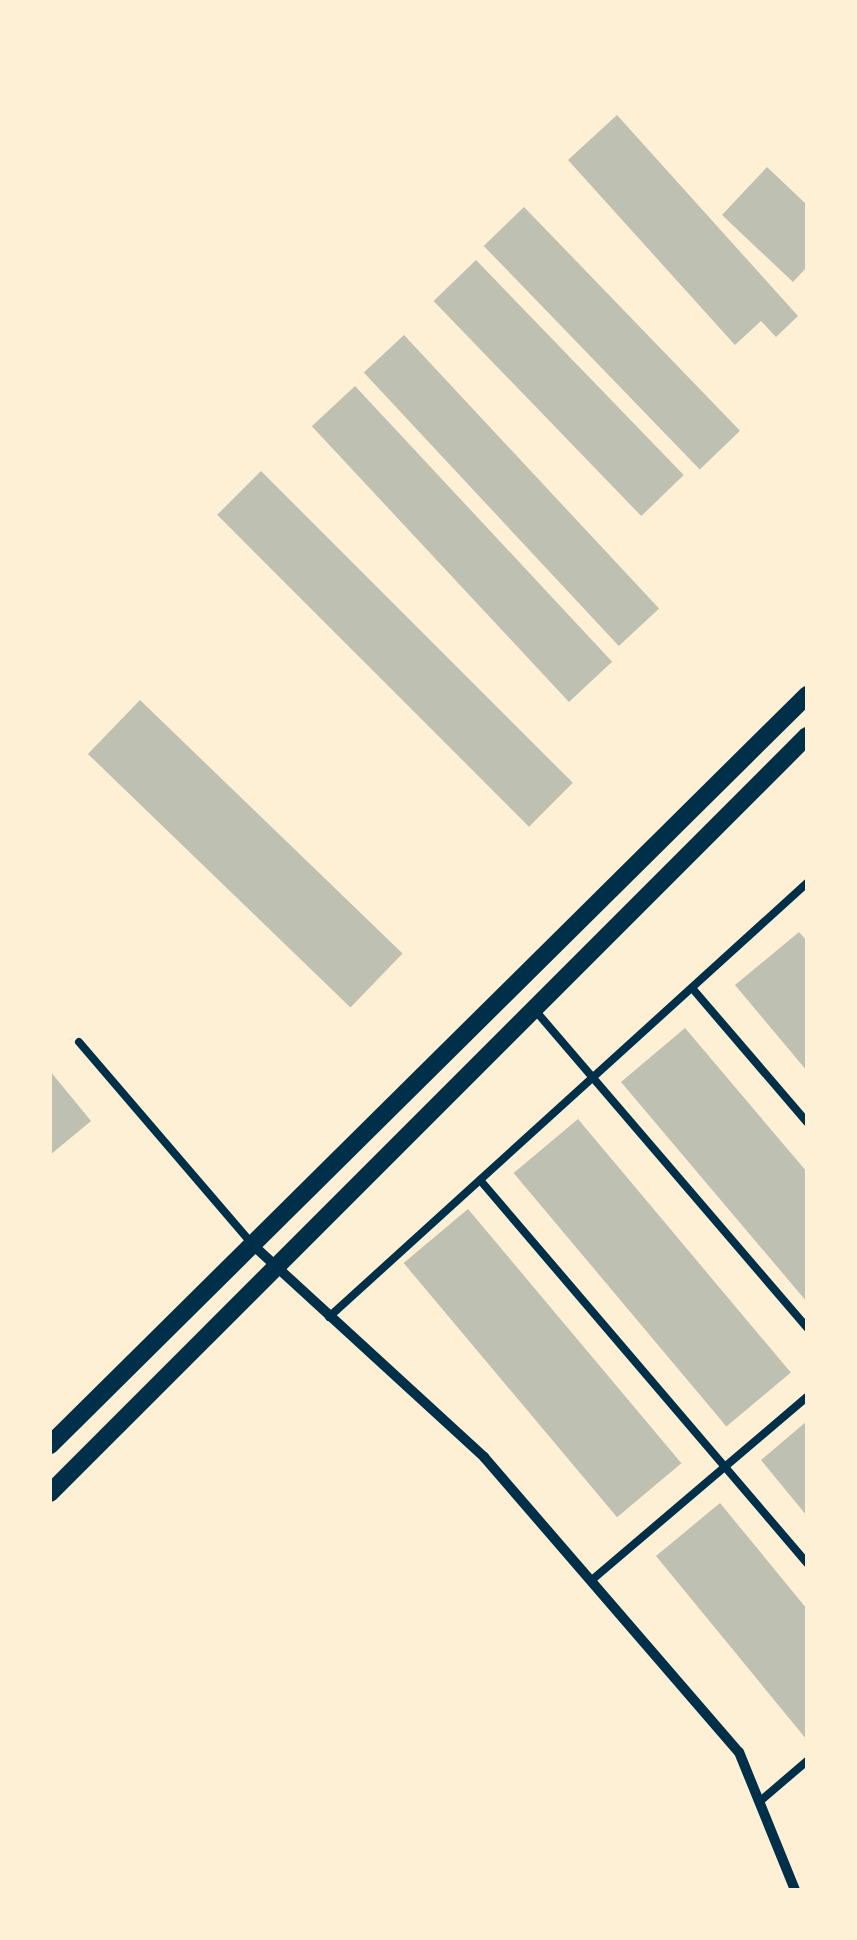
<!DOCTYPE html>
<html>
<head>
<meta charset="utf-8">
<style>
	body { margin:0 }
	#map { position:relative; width:857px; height:1940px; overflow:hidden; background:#fdf0d5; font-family:"Varela Round",sans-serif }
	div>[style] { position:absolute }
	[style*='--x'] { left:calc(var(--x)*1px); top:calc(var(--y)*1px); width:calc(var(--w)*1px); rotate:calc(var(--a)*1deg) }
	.building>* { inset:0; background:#bec0b2; transform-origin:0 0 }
	.service>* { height:8px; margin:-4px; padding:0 4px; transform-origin:4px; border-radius:4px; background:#003049 }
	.minor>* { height:10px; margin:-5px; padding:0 5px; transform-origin:5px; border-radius:5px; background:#003049 }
	.tertiary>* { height:18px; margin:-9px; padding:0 9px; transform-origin:9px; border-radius:9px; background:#003049 }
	span { translate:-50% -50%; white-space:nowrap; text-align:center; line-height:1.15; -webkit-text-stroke:8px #fdf0d5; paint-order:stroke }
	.frame { position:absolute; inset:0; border:52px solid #fdf0d5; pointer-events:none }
</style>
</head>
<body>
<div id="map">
	<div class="building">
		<div style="clip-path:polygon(617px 115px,798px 316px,776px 337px,761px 321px,735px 345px,568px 160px)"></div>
		<div style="clip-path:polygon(767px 167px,807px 205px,807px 267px,793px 282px,722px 215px)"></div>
		<div style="left:524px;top:207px;width:311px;height:56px;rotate:46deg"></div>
		<div style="left:476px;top:260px;width:299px;height:59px;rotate:46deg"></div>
		<div style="left:404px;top:335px;width:374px;height:55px;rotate:47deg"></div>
		<div style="left:355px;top:386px;width:377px;height:59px;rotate:47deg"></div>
		<div style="left:261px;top:471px;width:441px;height:62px;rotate:45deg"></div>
		<div style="left:140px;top:700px;width:365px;height:75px;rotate:44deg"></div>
		<div style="clip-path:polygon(799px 932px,807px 941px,807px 1071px,735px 985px)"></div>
		<div style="clip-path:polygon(685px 1028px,807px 1172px,807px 1302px,621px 1082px)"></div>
		<div style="clip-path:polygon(50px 1071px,91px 1121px,50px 1155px)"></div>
		<div style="left:578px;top:1119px;width:331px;height:84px;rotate:50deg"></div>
		<div style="left:468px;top:1209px;width:332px;height:84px;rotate:50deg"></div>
		<div style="clip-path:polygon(807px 1421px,807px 1516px,761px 1460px)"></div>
		<div style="clip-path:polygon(720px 1503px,807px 1609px,807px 1740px,656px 1556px)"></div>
	</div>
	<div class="service">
		<div style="--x:692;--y:988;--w:177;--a:49.4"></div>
		<div style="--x:534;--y:1009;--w:420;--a:49.4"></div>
		<div style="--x:79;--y:1042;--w:266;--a:49.4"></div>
		<div style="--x:480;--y:1180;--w:504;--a:49.51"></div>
		<div style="--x:329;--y:1317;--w:646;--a:-42.24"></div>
		<div style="--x:593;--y:1579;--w:281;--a:-40.4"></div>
		<div style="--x:759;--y:1802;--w:63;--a:-40.5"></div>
	</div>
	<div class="minor">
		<div style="--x:255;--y:1247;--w:311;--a:42.5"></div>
		<div style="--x:484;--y:1457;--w:390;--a:49.2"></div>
		<div style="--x:739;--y:1752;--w:149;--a:67.9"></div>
	</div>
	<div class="tertiary">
		<div style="--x:50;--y:1445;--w:1066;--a:-44.73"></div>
		<div style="--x:50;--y:1493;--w:1071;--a:-45"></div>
	</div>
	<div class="frame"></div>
</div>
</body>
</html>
